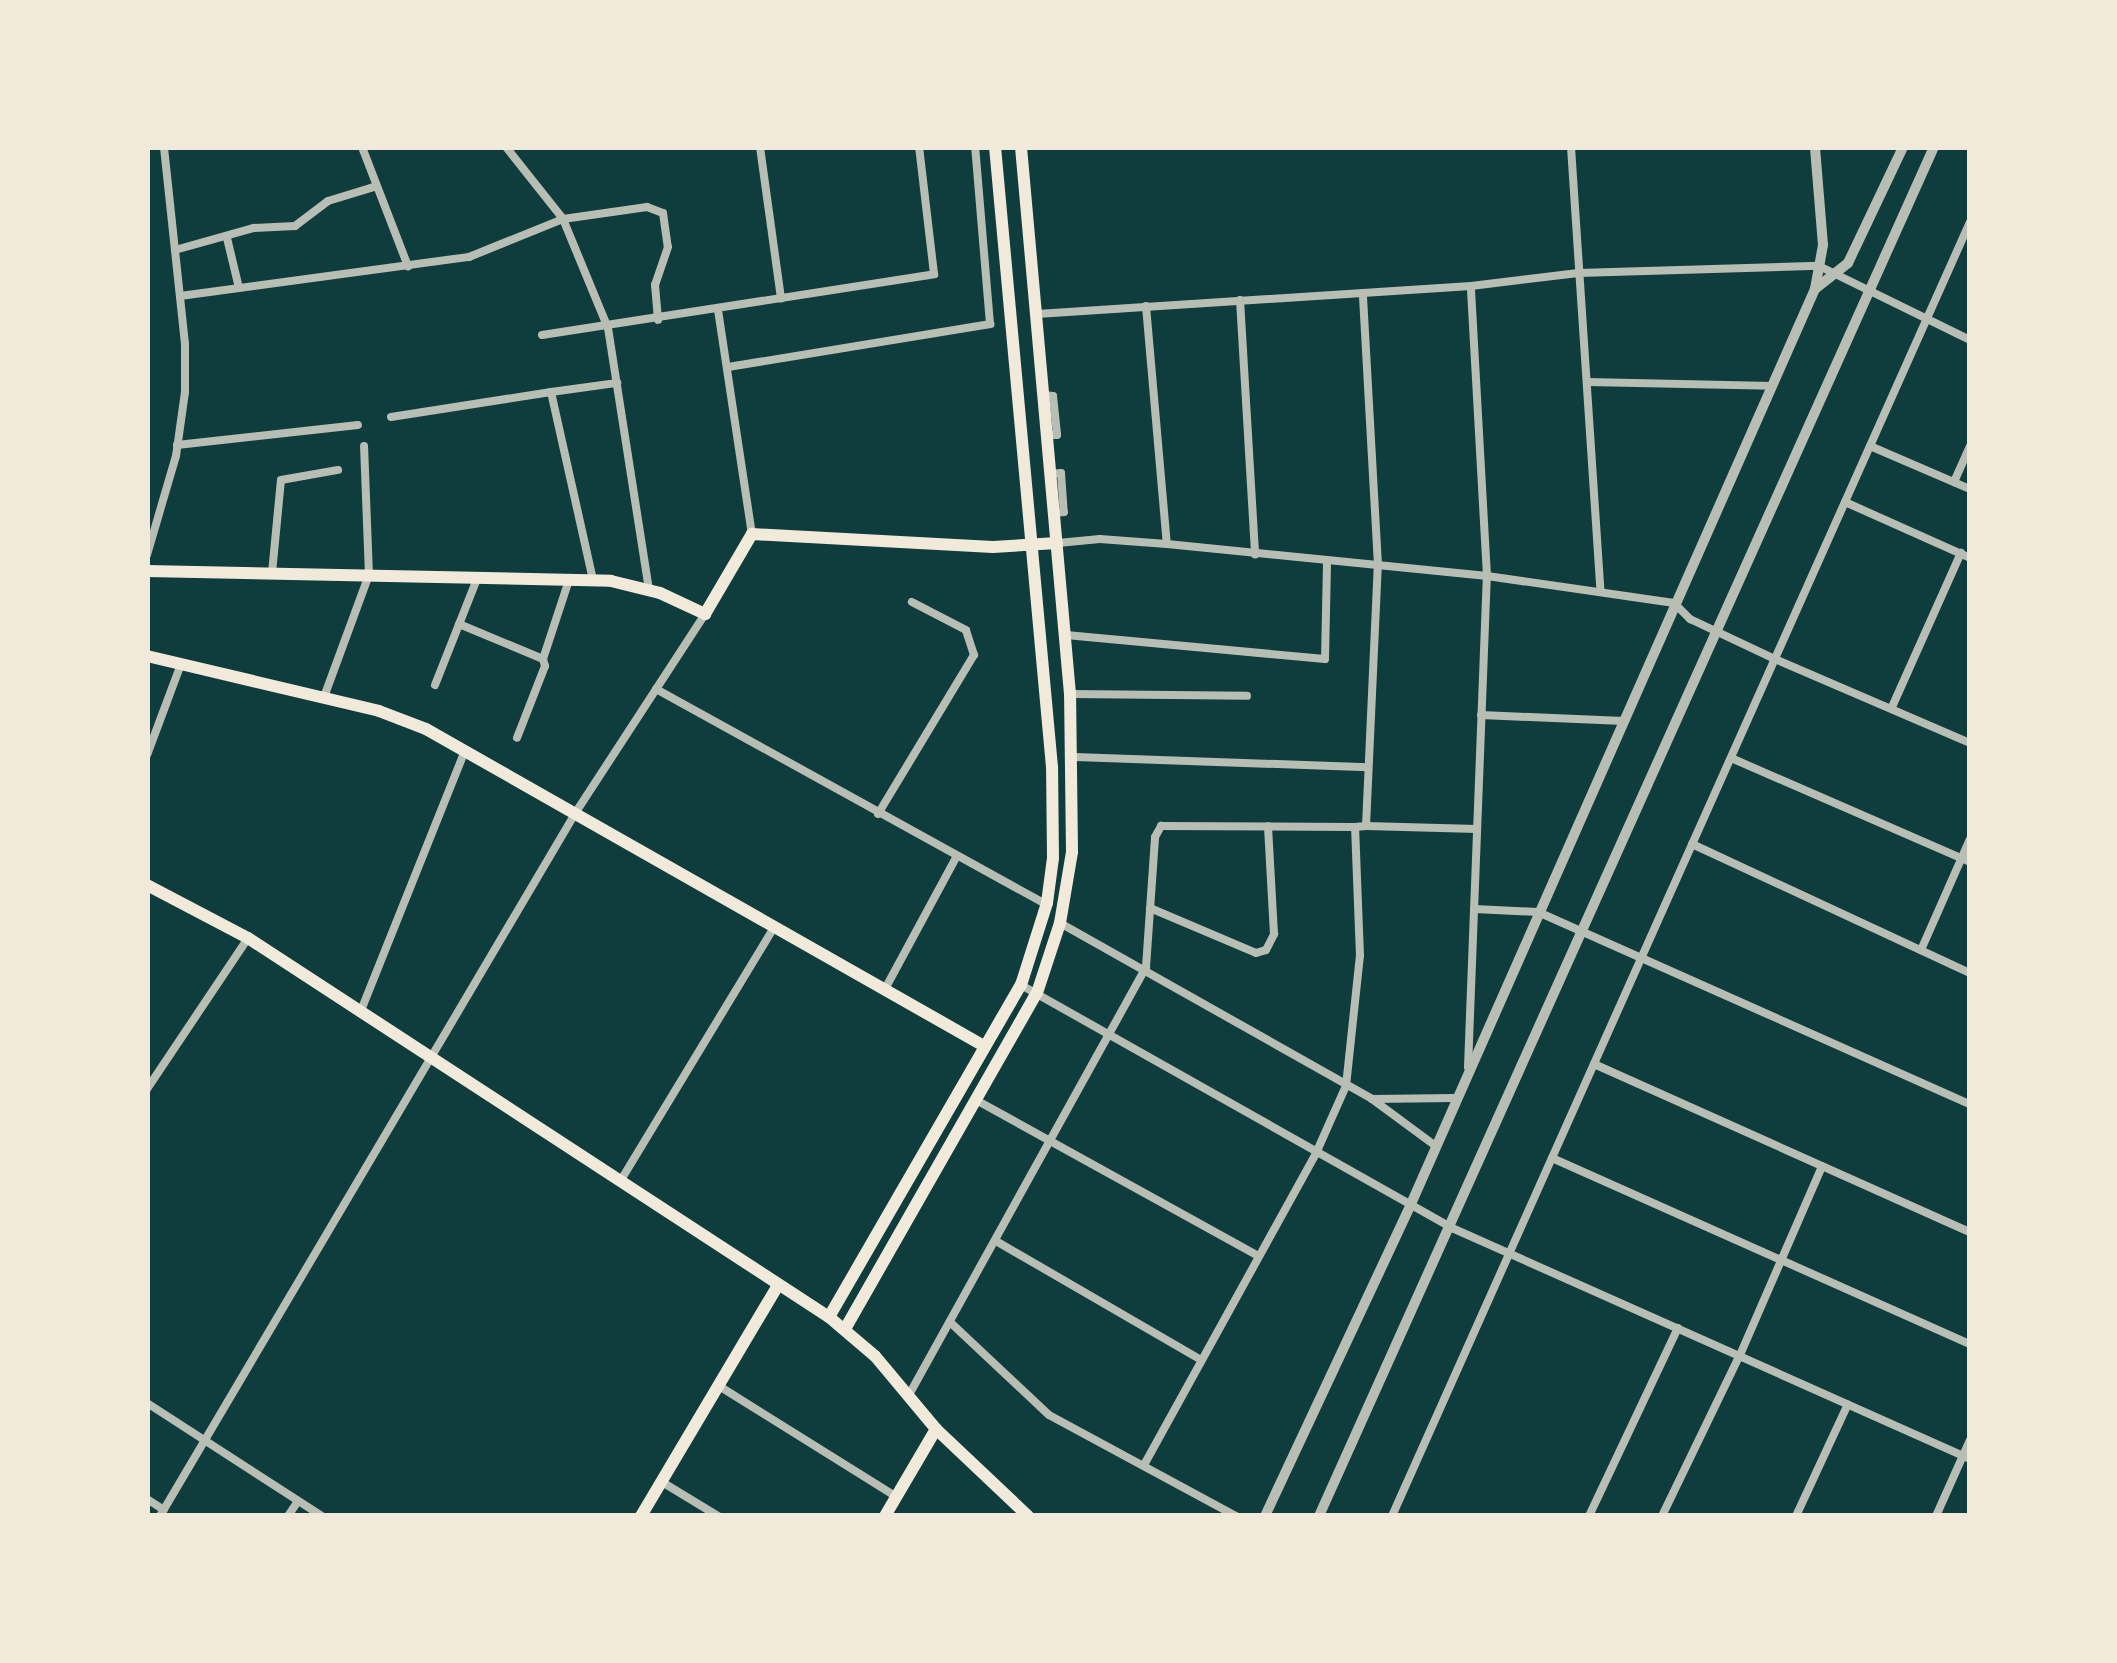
<!DOCTYPE html>
<html>
<head>
<meta charset="utf-8">
<style>
	body { margin:0 }
	#map { position:relative; width:2117px; height:1663px; overflow:hidden; background:#0f3d3e; font-family:"Alegreya Sans",sans-serif }
	div>[style] { position:absolute }
	[style*='--x'] { left:calc(var(--x)*1px); top:calc(var(--y)*1px); width:calc(var(--w)*1px); rotate:calc(var(--a)*1deg) }
	.minor>* { height:8px; margin:-4px; padding:0 4px; transform-origin:4px; border-radius:4px; background:#b8beb3 }
	.tertiary>* { height:10px; margin:-5px; padding:0 5px; transform-origin:5px; border-radius:5px; background:#b8beb3 }
	.secondary>* { height:12px; margin:-6px; padding:0 6px; transform-origin:6px; border-radius:6px; background:#f1e9da }
	.primary>* { height:12px; margin:-6px; padding:0 6px; transform-origin:6px; border-radius:6px; background:#f1e9da }
	span { translate:-50% -50%; white-space:nowrap; text-align:center; line-height:1.15; -webkit-text-stroke:12px #f1e9da; paint-order:stroke }
	.frame { position:absolute; inset:0; border:150px solid #f1e9da; pointer-events:none }
</style>
</head>
<body>
<div id="map">
	<div class="minor">
		<div style="--x:362;--y:147;--w:128;--a:68.9"></div>
		<div style="--x:506;--y:147;--w:92;--a:51.6"></div>
		<div style="--x:563;--y:219;--w:118;--a:67.6"></div>
		<div style="--x:608;--y:328;--w:265;--a:81.1"></div>
		<div style="--x:760;--y:147;--w:153;--a:82.1"></div>
		<div style="--x:1571;--y:147;--w:443;--a:86.2"></div>
		<div style="--x:227;--y:238;--w:51;--a:76.5"></div>
		<div style="--x:175;--y:250;--w:82;--a:-15.6"></div>
		<div style="--x:254;--y:228;--w:41;--a:-2.8"></div>
		<div style="--x:295;--y:226;--w:41;--a:-37.1"></div>
		<div style="--x:328;--y:201;--w:51;--a:-17"></div>
		<div style="--x:180;--y:296;--w:292;--a:-7.7"></div>
		<div style="--x:469;--y:257;--w:101;--a:-22"></div>
		<div style="--x:563;--y:219;--w:85;--a:-8.1"></div>
		<div style="--x:647;--y:207;--w:17;--a:21"></div>
		<div style="--x:663;--y:213;--w:34;--a:82"></div>
		<div style="--x:668;--y:247;--w:40;--a:108.9"></div>
		<div style="--x:655;--y:285;--w:35;--a:85"></div>
		<div style="--x:1240;--y:300;--w:255;--a:86.6"></div>
		<div style="--x:1146;--y:306;--w:239;--a:85"></div>
		<div style="--x:718;--y:310;--w:227;--a:81.4"></div>
		<div style="--x:1037;--y:314;--w:435;--a:-3.7"></div>
		<div style="--x:1471;--y:286;--w:108;--a:-6.9"></div>
		<div style="--x:1578;--y:273;--w:241;--a:-1.7"></div>
		<div style="--x:1819;--y:266;--w:168;--a:26.1"></div>
		<div style="--x:542;--y:335;--w:397;--a:-8.8"></div>
		<div style="--x:934;--y:274;--w:128;--a:-96.7"></div>
		<div style="--x:728;--y:367;--w:266;--a:-9.3"></div>
		<div style="--x:990;--y:324;--w:178;--a:-94.8"></div>
		<div style="--x:1587;--y:382;--w:185;--a:1.2"></div>
		<div style="--x:551;--y:392;--w:67;--a:-7.8"></div>
		<div style="--x:1042;--y:395;--w:11;--a:5"></div>
		<div style="--x:1053;--y:396;--w:39;--a:84"></div>
		<div style="--x:1057;--y:435;--w:10;--a:180"></div>
		<div style="--x:391;--y:417;--w:162;--a:-8.9"></div>
		<div style="--x:551;--y:392;--w:193;--a:77.4"></div>
		<div style="--x:177;--y:445;--w:182;--a:-6.3"></div>
		<div style="--x:1870;--y:446;--w:109;--a:23.3"></div>
		<div style="--x:1049;--y:474;--w:12;--a:-5"></div>
		<div style="--x:1061;--y:473;--w:39;--a:86"></div>
		<div style="--x:1064;--y:512;--w:10;--a:174"></div>
		<div style="--x:1954;--y:482;--w:39;--a:-66"></div>
		<div style="--x:1845;--y:502;--w:137;--a:24.1"></div>
		<div style="--x:1058;--y:543;--w:42;--a:-5.4"></div>
		<div style="--x:1100;--y:539;--w:67;--a:4.3"></div>
		<div style="--x:1167;--y:544;--w:322;--a:5.7"></div>
		<div style="--x:1487;--y:576;--w:189;--a:8.2"></div>
		<div style="--x:1674;--y:603;--w:23;--a:45"></div>
		<div style="--x:1690;--y:619;--w:94;--a:25.2"></div>
		<div style="--x:1775;--y:659;--w:212;--a:23.3"></div>
		<div style="--x:147;--y:555;--w:103;--a:-73.7"></div>
		<div style="--x:176;--y:456;--w:65;--a:-82"></div>
		<div style="--x:185;--y:392;--w:48;--a:-90"></div>
		<div style="--x:185;--y:344;--w:198;--a:-96.1"></div>
		<div style="--x:272;--y:573;--w:93;--a:-84.5"></div>
		<div style="--x:281;--y:480;--w:58;--a:-10"></div>
		<div style="--x:459;--y:624;--w:91;--a:22.6"></div>
		<div style="--x:543;--y:659;--w:7;--a:74"></div>
		<div style="--x:545;--y:666;--w:77;--a:111.3"></div>
		<div style="--x:1066;--y:635;--w:260;--a:5.3"></div>
		<div style="--x:1325;--y:659;--w:99;--a:-88.8"></div>
		<div style="--x:543;--y:659;--w:83;--a:-71.8"></div>
		<div style="--x:435;--y:685;--w:114;--a:-68.4"></div>
		<div style="--x:656;--y:689;--w:444;--a:28.9"></div>
		<div style="--x:1070;--y:694;--w:177;--a:0.6"></div>
		<div style="--x:324;--y:697;--w:130;--a:-69.8"></div>
		<div style="--x:369;--y:575;--w:129;--a:-92.2"></div>
		<div style="--x:1892;--y:707;--w:169;--a:-65.9"></div>
		<div style="--x:1481;--y:715;--w:143;--a:2.4"></div>
		<div style="--x:147;--y:755;--w:97;--a:-69.5"></div>
		<div style="--x:1075;--y:757;--w:293;--a:2"></div>
		<div style="--x:1731;--y:758;--w:261;--a:23.5"></div>
		<div style="--x:878;--y:814;--w:186;--a:-58.9"></div>
		<div style="--x:974;--y:655;--w:26;--a:-108"></div>
		<div style="--x:966;--y:630;--w:61;--a:-152.6"></div>
		<div style="--x:1366;--y:826;--w:111;--a:1.5"></div>
		<div style="--x:1692;--y:844;--w:306;--a:24.9"></div>
		<div style="--x:1150;--y:908;--w:115;--a:23"></div>
		<div style="--x:1256;--y:953;--w:10;--a:-17"></div>
		<div style="--x:1266;--y:950;--w:18;--a:-63"></div>
		<div style="--x:1274;--y:934;--w:108;--a:-93.2"></div>
		<div style="--x:1474;--y:909;--w:64;--a:2.7"></div>
		<div style="--x:1538;--y:912;--w:473;--a:24"></div>
		<div style="--x:1060;--y:923;--w:358;--a:29.4"></div>
		<div style="--x:1372;--y:1099;--w:76;--a:36.4"></div>
		<div style="--x:1921;--y:950;--w:121;--a:-66.2"></div>
		<div style="--x:1021;--y:985;--w:495;--a:29.4"></div>
		<div style="--x:1452;--y:1228;--w:567;--a:24.03"></div>
		<div style="--x:885;--y:989;--w:151;--a:-61.6"></div>
		<div style="--x:360;--y:1013;--w:283;--a:-68.2"></div>
		<div style="--x:1594;--y:1064;--w:412;--a:24.1"></div>
		<div style="--x:1468;--y:1067;--w:491;--a:-87.8"></div>
		<div style="--x:1487;--y:576;--w:290;--a:-93.2"></div>
		<div style="--x:147;--y:1089;--w:182;--a:-56.2"></div>
		<div style="--x:1372;--y:1099;--w:82;--a:-0.7"></div>
		<div style="--x:976;--y:1100;--w:321;--a:28.9"></div>
		<div style="--x:1552;--y:1158;--w:458;--a:24"></div>
		<div style="--x:621;--y:1180;--w:297;--a:-58.8"></div>
		<div style="--x:996;--y:1241;--w:233;--a:30.1"></div>
		<div style="--x:951;--y:1323;--w:134;--a:43.2"></div>
		<div style="--x:1049;--y:1415;--w:213;--a:28.4"></div>
		<div style="--x:719;--y:1386;--w:208;--a:32"></div>
		<div style="--x:910;--y:1393;--w:487;--a:-61"></div>
		<div style="--x:1146;--y:967;--w:130;--a:-86"></div>
		<div style="--x:1155;--y:837;--w:13;--a:-61"></div>
		<div style="--x:1161;--y:826;--w:194;--a:0.3"></div>
		<div style="--x:147;--y:1403;--w:208;--a:32.9"></div>
		<div style="--x:1144;--y:1465;--w:359;--a:-61.1"></div>
		<div style="--x:1317;--y:1151;--w:71;--a:-66"></div>
		<div style="--x:1346;--y:1086;--w:131;--a:-83.9"></div>
		<div style="--x:1360;--y:956;--w:129;--a:-92.2"></div>
		<div style="--x:1355;--y:827;--w:11;--a:-5"></div>
		<div style="--x:1366;--y:826;--w:261;--a:-87.4"></div>
		<div style="--x:1378;--y:565;--w:272;--a:-93.2"></div>
		<div style="--x:662;--y:1482;--w:66;--a:31.3"></div>
		<div style="--x:147;--y:1499;--w:20;--a:33"></div>
		<div style="--x:160;--y:1516;--w:818;--a:-59.42"></div>
		<div style="--x:576;--y:812;--w:236;--a:-56.9"></div>
		<div style="--x:288;--y:1516;--w:18;--a:-56"></div>
		<div style="--x:1392;--y:1516;--w:1417;--a:-65.93"></div>
		<div style="--x:1589;--y:1516;--w:208;--a:-64.7"></div>
		<div style="--x:1662;--y:1516;--w:179;--a:-64.2"></div>
		<div style="--x:1740;--y:1355;--w:206;--a:-66.5"></div>
		<div style="--x:1796;--y:1516;--w:123;--a:-65.1"></div>
		<div style="--x:1936;--y:1516;--w:83;--a:-65.9"></div>
	</div>
	<div class="tertiary">
		<div style="--x:1815;--y:289;--w:42;--a:-38.2"></div>
		<div style="--x:1848;--y:263;--w:128;--a:-64.6"></div>
		<div style="--x:1265;--y:1516;--w:344;--a:-64.9"></div>
		<div style="--x:1411;--y:1204;--w:1000;--a:-66.18"></div>
		<div style="--x:1815;--y:289;--w:45;--a:-79.7"></div>
		<div style="--x:1823;--y:245;--w:98;--a:-94.7"></div>
		<div style="--x:1319;--y:1516;--w:1501;--a:-65.81"></div>
	</div>
	<div class="secondary">
		<div style="--x:147;--y:571;--w:464;--a:1.2"></div>
		<div style="--x:611;--y:581;--w:50;--a:13.8"></div>
		<div style="--x:660;--y:593;--w:50;--a:25"></div>
		<div style="--x:705;--y:614;--w:93;--a:-59.6"></div>
		<div style="--x:752;--y:534;--w:241;--a:3.1"></div>
		<div style="--x:993;--y:547;--w:64;--a:-3.6"></div>
		<div style="--x:147;--y:656;--w:238;--a:13.3"></div>
		<div style="--x:379;--y:711;--w:50;--a:21"></div>
		<div style="--x:426;--y:729;--w:642;--a:29.6"></div>
		<div style="--x:829;--y:1317;--w:384;--a:-60"></div>
		<div style="--x:1021;--y:985;--w:86;--a:-72.4"></div>
		<div style="--x:1047;--y:903;--w:45;--a:-82.4"></div>
		<div style="--x:1053;--y:858;--w:91;--a:-90.6"></div>
		<div style="--x:1052;--y:767;--w:623;--a:-95.25"></div>
		<div style="--x:845;--y:1329;--w:387;--a:-60.3"></div>
		<div style="--x:1037;--y:993;--w:74;--a:-71.8"></div>
		<div style="--x:1060;--y:923;--w:72;--a:-80.4"></div>
		<div style="--x:1072;--y:852;--w:158;--a:-90.7"></div>
		<div style="--x:1070;--y:694;--w:549;--a:-95.12"></div>
		<div style="--x:641;--y:1516;--w:269;--a:-59.3"></div>
		<div style="--x:885;--y:1516;--w:101;--a:-59.6"></div>
	</div>
	<div class="primary">
		<div style="--x:147;--y:885;--w:114;--a:27.7"></div>
		<div style="--x:248;--y:938;--w:694;--a:33.12"></div>
		<div style="--x:829;--y:1317;--w:60;--a:40.3"></div>
		<div style="--x:875;--y:1356;--w:95;--a:50.1"></div>
		<div style="--x:936;--y:1429;--w:127;--a:43.4"></div>
	</div>
	<div class="frame"></div>
</div>
</body>
</html>
